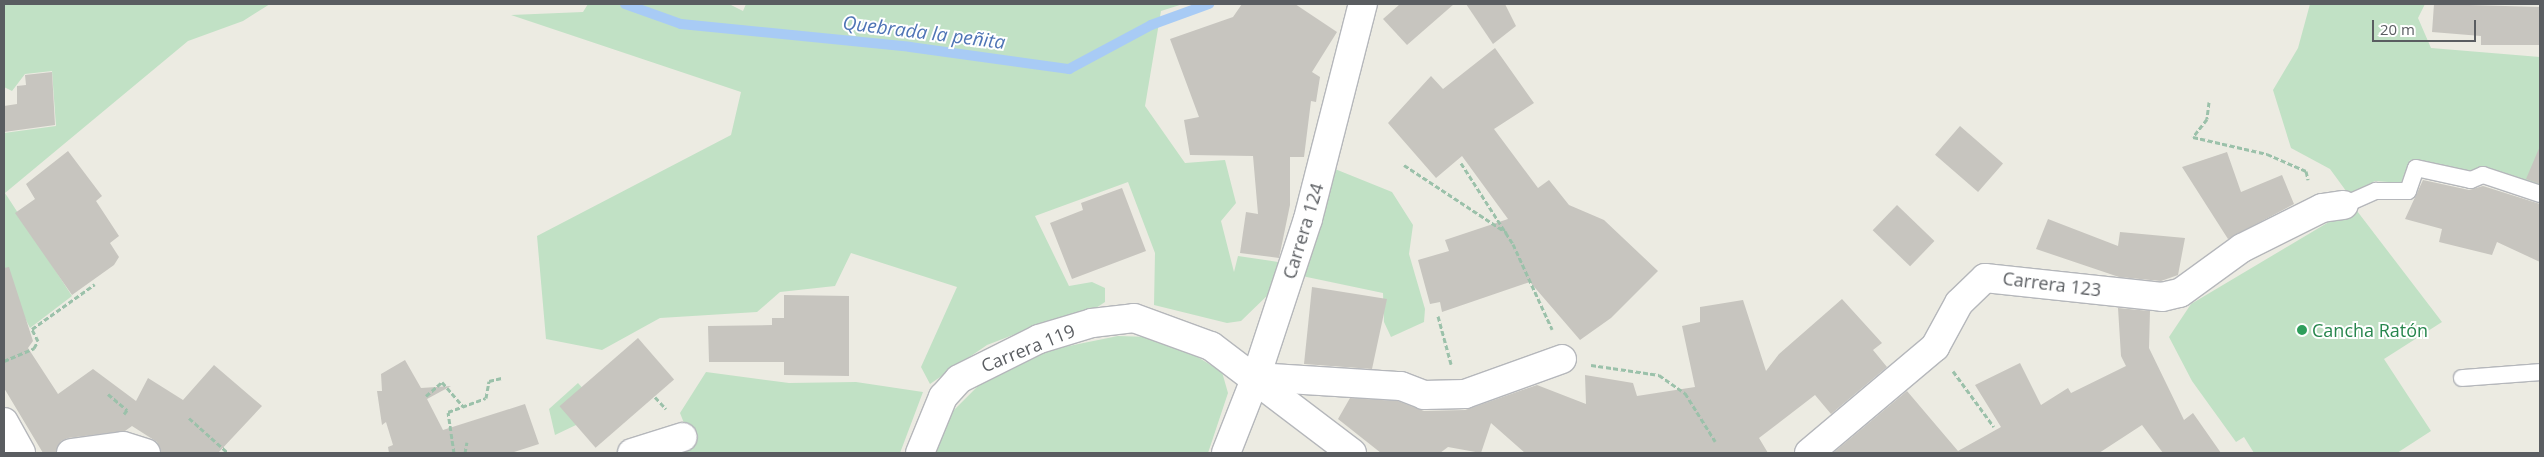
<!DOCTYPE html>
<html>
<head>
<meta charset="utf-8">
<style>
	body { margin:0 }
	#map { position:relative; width:2544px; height:457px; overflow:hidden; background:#ecebe2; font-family:"Open Sans",sans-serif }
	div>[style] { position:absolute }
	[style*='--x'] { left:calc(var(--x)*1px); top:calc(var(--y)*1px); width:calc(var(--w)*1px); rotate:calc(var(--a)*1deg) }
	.green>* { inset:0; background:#c1e1c5 }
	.stream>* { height:10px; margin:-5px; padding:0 5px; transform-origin:5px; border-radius:5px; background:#a8cbf5 }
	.building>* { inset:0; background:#c7c5bf; transform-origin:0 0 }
	.path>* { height:3px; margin-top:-1.5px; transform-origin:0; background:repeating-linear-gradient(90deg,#9bc1aa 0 5px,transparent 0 7.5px) }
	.roads { filter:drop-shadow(1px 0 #b5b7bb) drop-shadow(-1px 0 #b5b7bb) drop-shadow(0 1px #b5b7bb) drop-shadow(0 -1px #b5b7bb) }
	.service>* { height:16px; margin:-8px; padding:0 8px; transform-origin:8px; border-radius:8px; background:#fff }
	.minor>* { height:28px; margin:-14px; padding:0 14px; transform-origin:14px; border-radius:14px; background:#fff }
	.tertiary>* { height:28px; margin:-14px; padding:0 14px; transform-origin:14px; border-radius:14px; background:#fff }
	.dots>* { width:14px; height:14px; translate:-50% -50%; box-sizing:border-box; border:2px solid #fff; border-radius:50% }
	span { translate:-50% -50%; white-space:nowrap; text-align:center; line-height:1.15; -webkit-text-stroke:4px #fff; paint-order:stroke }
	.street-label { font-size:18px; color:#5a5d61 }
	.leisure-label { font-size:18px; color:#27864d }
	.left { translate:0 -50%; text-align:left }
	.water-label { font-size:19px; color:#4e74b5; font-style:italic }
	.frame { position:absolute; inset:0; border:5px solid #5a5d61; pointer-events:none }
	.scale { position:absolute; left:2372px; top:20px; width:104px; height:22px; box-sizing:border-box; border:2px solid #5a5d61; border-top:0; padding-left:6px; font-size:15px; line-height:18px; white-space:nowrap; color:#5a5d61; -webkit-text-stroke:4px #fff; paint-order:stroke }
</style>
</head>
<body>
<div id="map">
	<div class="green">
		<div style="clip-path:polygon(4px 4px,270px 4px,243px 21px,188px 41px,5px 193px,72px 296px,30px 328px,4px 276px,4px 133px,56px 126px,52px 71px,25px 74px,12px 91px,4px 87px)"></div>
		<div style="clip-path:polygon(588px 4px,729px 4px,743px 11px,746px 4px,1183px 4px,1161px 11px,1145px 106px,1185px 163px,1225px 160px,1236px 203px,1221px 221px,1234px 272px,1238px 256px,1278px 262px,1273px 290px,1241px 321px,1227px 323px,1154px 305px,1155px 253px,1128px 182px,1035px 216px,1069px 286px,1092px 282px,1105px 288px,1105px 302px,1093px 310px,1049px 321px,987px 345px,930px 384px,921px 367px,957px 287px,851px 253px,835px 286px,780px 292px,757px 312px,660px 318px,602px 350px,546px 339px,537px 236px,731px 135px,741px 92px,511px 15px,583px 12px)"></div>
		<div style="clip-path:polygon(2310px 4px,2425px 4px,2418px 18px,2431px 48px,2540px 57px,2540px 185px,2483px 168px,2468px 173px,2410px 160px,2401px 183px,2375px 181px,2349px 195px,2330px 169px,2291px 148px,2273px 90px,2298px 48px)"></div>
		<div style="clip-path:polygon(1335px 169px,1392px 192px,1413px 225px,1409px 254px,1425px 309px,1424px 322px,1391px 337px,1384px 322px,1383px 293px,1302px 276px)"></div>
		<div style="clip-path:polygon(2354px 207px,2442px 322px,2384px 359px,2431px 431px,2397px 453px,2254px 453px,2244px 437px,2236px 442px,2192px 381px,2169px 337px,2191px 304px)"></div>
		<div style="clip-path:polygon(1118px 336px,1150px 337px,1196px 356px,1222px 372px,1228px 393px,1208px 453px,930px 453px,945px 419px,984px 380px,1044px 351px)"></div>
		<div style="clip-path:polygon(706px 372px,789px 383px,856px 382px,923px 392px,900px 453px,685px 453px,686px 428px,680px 413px)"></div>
		<div style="clip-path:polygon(578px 383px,592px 399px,576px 425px,555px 435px,549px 409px)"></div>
	</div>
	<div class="stream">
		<div style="--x:625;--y:4;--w:59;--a:19.7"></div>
		<div style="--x:681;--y:24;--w:230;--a:5.7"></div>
		<div style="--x:910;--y:47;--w:161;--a:7.9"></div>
		<div style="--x:1069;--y:69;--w:93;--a:-28.2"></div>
		<div style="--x:1151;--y:25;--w:62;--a:-19.9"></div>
	</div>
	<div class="building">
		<div style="clip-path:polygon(1242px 4px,1295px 4px,1337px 32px,1312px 72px,1320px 77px,1316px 102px,1311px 101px,1304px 157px,1290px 157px,1290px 205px,1279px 258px,1240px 253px,1246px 212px,1258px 214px,1253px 156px,1190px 155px,1184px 120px,1199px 117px,1170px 39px,1233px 17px)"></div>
		<div style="clip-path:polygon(1400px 4px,1454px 4px,1407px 45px,1383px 19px)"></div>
		<div style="clip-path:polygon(1466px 4px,1505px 4px,1516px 26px,1493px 44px)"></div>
		<div style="clip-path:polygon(2434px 4px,2540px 7px,2540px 45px,2481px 45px,2481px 36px,2432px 32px)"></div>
		<div style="clip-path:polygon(1495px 48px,1534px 103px,1494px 129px,1538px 188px,1549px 180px,1569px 205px,1604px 220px,1658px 271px,1611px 318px,1580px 340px,1530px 282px,1442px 312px,1440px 302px,1430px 304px,1418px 260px,1449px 251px,1445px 240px,1508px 219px,1462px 156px,1436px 178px,1388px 123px,1431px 76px,1443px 89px)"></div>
		<div style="clip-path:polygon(52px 72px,55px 125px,4px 132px,4px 106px,17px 104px,17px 86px,26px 85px,25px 75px)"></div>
		<div style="left:1960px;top:126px;width:57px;height:38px;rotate:41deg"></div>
		<div style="clip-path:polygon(2540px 146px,2540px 184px,2526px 179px)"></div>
		<div style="clip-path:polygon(68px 151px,102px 196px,96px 201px,119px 236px,110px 243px,119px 257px,114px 265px,72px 295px,15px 213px,35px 199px,26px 184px)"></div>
		<div style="clip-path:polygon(2227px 152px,2241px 192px,2282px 175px,2294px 204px,2228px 239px,2182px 167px)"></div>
		<div style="clip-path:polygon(2423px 180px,2469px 190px,2483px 186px,2540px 204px,2540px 262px,2497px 242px,2492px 255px,2439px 242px,2442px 229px,2405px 219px)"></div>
		<div style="clip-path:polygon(1122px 188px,1146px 251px,1072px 279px,1050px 223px,1083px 210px,1081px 203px)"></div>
		<div style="left:1897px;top:205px;width:52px;height:35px;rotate:44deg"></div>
		<div style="clip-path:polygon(2048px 219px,2118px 246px,2120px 232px,2185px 238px,2178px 275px,2161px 281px,2119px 277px,2036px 249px)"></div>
		<div style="clip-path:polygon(9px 267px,33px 341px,28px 348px,58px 394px,93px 369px,136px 401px,148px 378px,183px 400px,214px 365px,262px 406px,218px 453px,161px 453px,157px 442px,132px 426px,125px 431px,68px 438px,61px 441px,56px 453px,43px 453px,4px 388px,4px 268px)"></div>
		<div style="clip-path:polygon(1312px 287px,1387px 299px,1372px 369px,1304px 364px)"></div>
		<div style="clip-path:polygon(784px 295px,849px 296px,849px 376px,784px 375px,784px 362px,709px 362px,708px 326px,772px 325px,772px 318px,784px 318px)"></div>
		<div style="clip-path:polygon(1842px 299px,1882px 343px,1873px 350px,1887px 367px,1831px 414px,1815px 395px,1759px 438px,1768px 453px,1525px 453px,1491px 423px,1481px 453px,1448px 447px,1440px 453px,1381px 453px,1338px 419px,1350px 398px,1398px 401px,1424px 411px,1465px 410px,1537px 385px,1586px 404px,1585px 375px,1633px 383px,1637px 396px,1695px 387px,1682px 326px,1700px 322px,1700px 307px,1743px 300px,1766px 371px,1779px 354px)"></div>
		<div style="clip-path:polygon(2118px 308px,2150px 311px,2149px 348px,2184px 420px,2193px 413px,2221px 453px,2163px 453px,2142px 425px,2099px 453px,1833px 453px,1907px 391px,1958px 451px,2001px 427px,1975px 385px,2020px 363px,2041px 405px,2068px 388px,2071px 393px,2126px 366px,2121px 356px)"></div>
		<div style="left:638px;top:338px;width:55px;height:104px;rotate:49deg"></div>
		<div style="clip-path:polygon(405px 360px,421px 388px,451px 386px,427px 399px,443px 430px,525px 404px,539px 444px,511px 453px,389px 453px,388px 447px,393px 445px,386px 422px,382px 425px,377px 391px,382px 391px,381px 374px)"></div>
	</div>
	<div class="path">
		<div style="--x:2209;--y:102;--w:17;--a:97"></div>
		<div style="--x:2207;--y:119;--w:23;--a:128"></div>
		<div style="--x:2193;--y:137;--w:76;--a:12.9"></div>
		<div style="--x:2267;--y:154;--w:43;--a:23.6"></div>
		<div style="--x:2306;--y:171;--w:9;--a:77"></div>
		<div style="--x:1461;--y:163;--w:96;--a:57.3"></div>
		<div style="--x:1513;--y:244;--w:94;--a:65.4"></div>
		<div style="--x:1404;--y:165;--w:123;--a:33.4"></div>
		<div style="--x:1438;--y:316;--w:50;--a:74.8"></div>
		<div style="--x:4;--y:361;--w:33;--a:-23"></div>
		<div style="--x:34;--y:348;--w:8;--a:-60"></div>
		<div style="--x:38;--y:341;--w:13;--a:-117"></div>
		<div style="--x:32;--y:329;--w:77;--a:-35.5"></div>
		<div style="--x:1591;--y:365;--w:69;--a:8.4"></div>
		<div style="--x:1659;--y:375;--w:32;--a:35"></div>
		<div style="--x:1685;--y:393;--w:57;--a:58"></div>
		<div style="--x:1953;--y:371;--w:69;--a:53.8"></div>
		<div style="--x:108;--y:394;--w:25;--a:40"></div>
		<div style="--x:127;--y:410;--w:5;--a:127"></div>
		<div style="--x:426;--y:396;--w:21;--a:-41"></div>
		<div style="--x:442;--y:382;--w:32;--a:49"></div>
		<div style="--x:655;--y:397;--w:16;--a:47"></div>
		<div style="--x:189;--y:418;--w:52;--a:41.9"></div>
		<div style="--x:454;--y:453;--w:41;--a:-98.3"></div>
		<div style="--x:448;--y:412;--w:40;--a:-20.2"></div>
		<div style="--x:486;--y:398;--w:17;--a:-80"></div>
		<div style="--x:489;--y:381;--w:13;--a:-13"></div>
		<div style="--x:465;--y:453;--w:11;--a:-80"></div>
	</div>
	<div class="roads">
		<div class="service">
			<div style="--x:2344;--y:205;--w:35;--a:-24"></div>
			<div style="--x:2376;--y:191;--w:32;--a:0"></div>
			<div style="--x:2408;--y:191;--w:24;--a:-71"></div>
			<div style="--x:2416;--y:168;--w:56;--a:12.3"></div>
			<div style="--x:2471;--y:180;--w:13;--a:-23"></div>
			<div style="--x:2483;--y:175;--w:60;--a:18.4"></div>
			<div style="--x:2462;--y:378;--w:78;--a:-4.4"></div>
		</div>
		<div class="minor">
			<div style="--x:1256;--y:377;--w:145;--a:3.6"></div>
			<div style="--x:1401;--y:386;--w:25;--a:21"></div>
			<div style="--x:1424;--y:395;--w:41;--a:-1.4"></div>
			<div style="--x:1465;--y:394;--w:103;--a:-19.8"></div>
			<div style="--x:4;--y:422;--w:35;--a:61"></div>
			<div style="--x:71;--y:453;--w:52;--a:-7.7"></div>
			<div style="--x:123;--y:446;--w:24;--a:17"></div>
			<div style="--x:632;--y:453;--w:53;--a:-17.4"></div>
			<div style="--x:1226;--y:453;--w:82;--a:-68.5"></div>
			<div style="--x:1256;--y:377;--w:166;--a:-71.8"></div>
			<div style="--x:1308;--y:219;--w:222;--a:-75.7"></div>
			<div style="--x:1809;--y:453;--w:165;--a:-40.1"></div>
			<div style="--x:1935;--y:347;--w:50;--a:-61.4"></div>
			<div style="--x:1959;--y:303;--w:36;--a:-44"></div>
			<div style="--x:1985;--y:278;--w:178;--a:6.1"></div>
			<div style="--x:2162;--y:297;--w:18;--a:-13"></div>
			<div style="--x:2180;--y:293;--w:77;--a:-36"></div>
			<div style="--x:2242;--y:248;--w:89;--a:-26.6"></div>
			<div style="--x:2322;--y:208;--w:22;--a:-8"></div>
		</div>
		<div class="tertiary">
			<div style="--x:920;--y:453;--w:61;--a:-67.7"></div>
			<div style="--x:943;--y:397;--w:24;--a:-48"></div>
			<div style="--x:959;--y:379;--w:89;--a:-26.6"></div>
			<div style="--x:1039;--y:339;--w:55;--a:-16.8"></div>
			<div style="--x:1092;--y:323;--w:42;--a:-6.8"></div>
			<div style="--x:1134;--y:318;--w:82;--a:20"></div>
			<div style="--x:1211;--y:346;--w:177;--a:37.2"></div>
		</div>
	</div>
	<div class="dots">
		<div style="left:2302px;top:330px;background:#2e9e5b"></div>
	</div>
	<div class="street-label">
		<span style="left:1303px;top:231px;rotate:-73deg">Carrera 124</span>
		<span style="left:2052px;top:284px;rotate:7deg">Carrera 123</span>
		<span style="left:1028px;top:348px;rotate:-22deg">Carrera 119</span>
	</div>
	<div class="leisure-label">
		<span class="left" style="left:2312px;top:330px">Cancha Ratón</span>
	</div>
	<div class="water-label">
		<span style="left:924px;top:33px;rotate:7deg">Quebrada la peñita</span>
	</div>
	<div class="frame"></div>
	<div class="scale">20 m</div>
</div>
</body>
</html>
